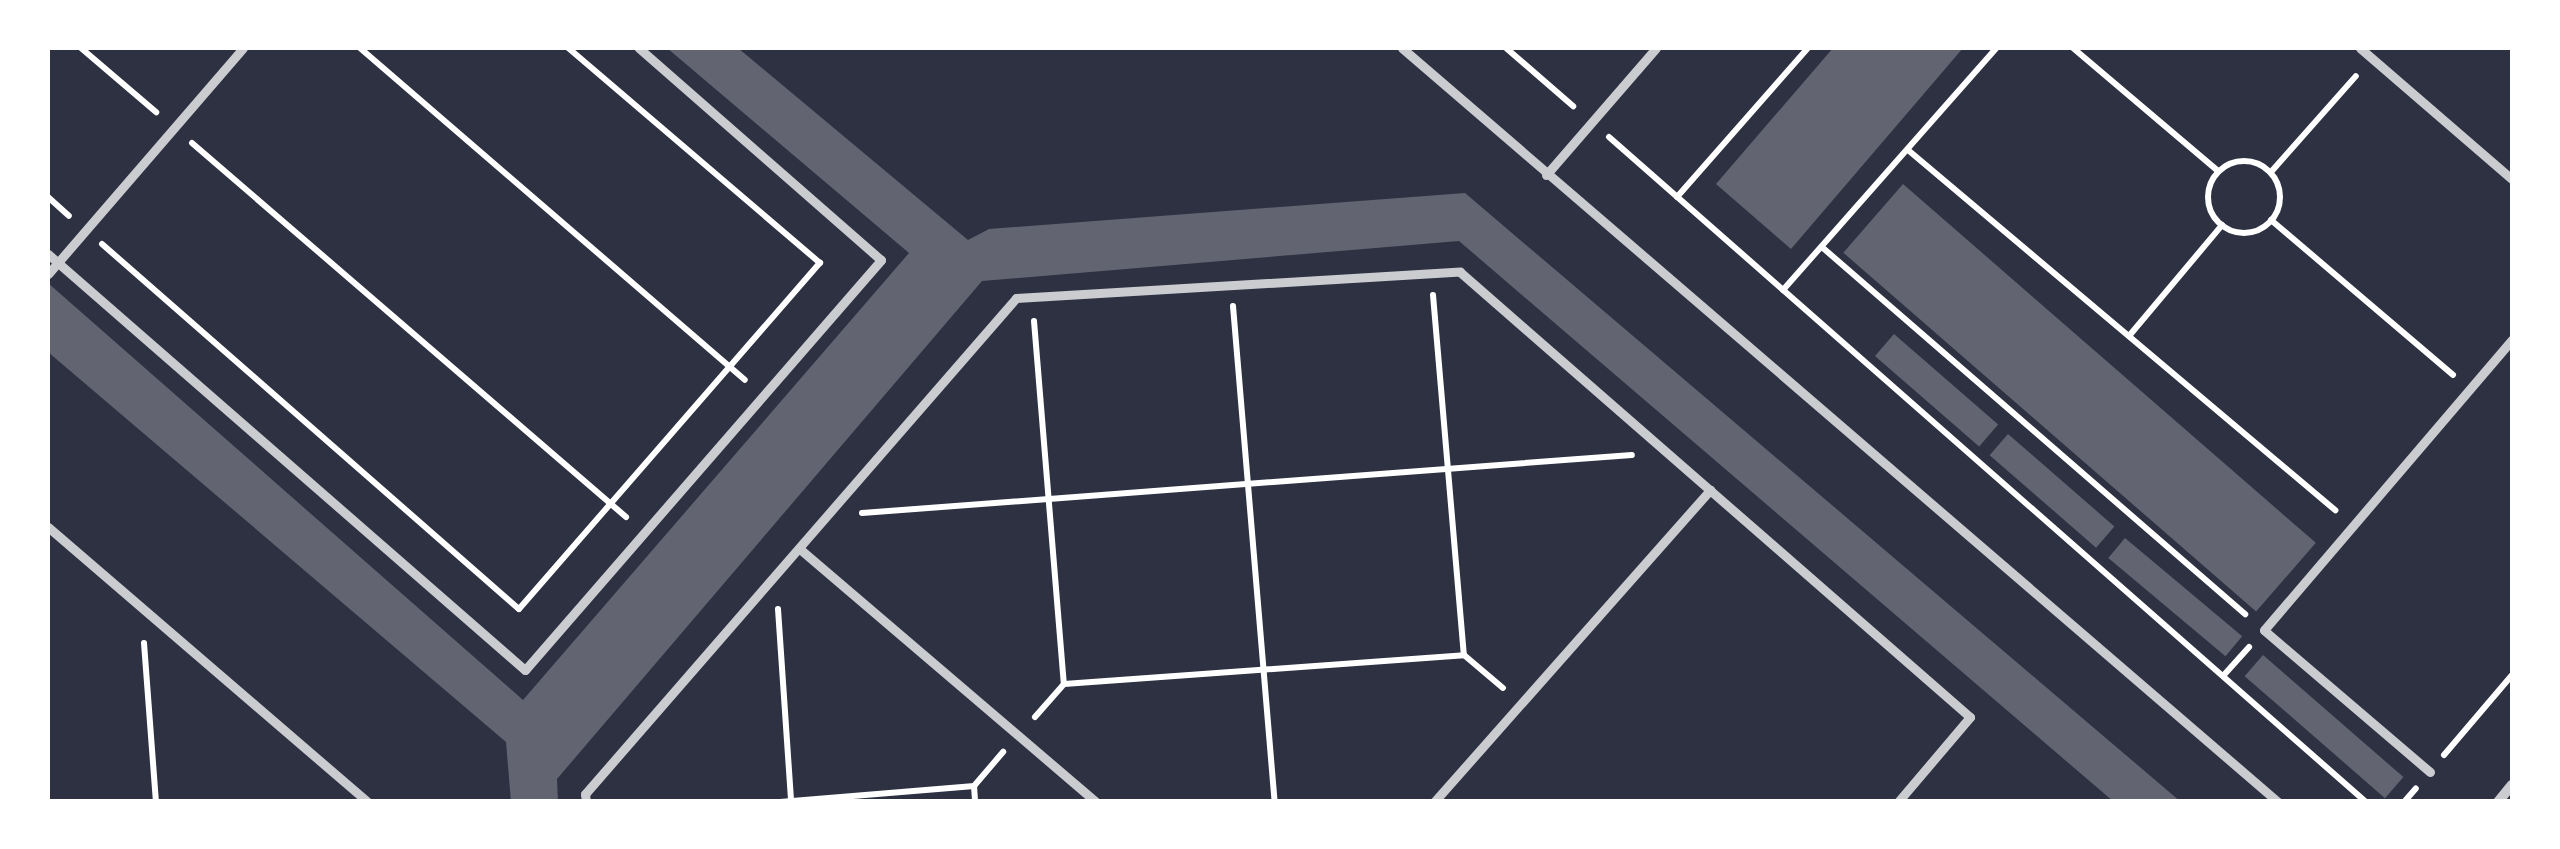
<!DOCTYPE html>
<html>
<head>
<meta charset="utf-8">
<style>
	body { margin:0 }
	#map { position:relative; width:2560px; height:849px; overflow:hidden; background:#2d3142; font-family:"Roboto Condensed",sans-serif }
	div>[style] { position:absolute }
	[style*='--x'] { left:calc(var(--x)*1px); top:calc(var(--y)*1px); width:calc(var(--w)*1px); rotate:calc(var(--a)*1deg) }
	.building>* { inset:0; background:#626471; transform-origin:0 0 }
	.path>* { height:6px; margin:-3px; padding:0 3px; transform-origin:3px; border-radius:3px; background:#fff }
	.path>.ring { margin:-3px; padding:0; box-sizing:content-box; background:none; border:6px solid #fff; border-radius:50% }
	.pedestrian>* { height:9px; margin:-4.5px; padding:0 4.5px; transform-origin:4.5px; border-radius:4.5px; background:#caccd0 }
	.minor>* { height:10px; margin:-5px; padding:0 5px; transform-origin:5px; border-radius:5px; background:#caccd0 }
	span { translate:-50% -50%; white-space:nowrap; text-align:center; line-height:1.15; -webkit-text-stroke:8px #fff; paint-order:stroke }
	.frame { position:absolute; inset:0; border:50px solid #fff; pointer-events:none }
</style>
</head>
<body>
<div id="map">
	<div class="building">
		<div style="clip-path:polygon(667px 48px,738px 48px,968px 240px,989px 229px,1465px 193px,2181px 802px,2114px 802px,1459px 241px,982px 281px,557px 779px,558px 802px,511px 802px,506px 742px,48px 352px,48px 283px,523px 700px,909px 253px)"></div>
		<div style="clip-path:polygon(1833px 48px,1963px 48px,1791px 249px,1716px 184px)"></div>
		<div style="left:1903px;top:184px;width:547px;height:91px;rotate:41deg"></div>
		<div style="left:1894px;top:334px;width:138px;height:29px;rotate:41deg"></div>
		<div style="left:2008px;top:434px;width:141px;height:28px;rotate:41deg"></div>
		<div style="left:2125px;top:538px;width:153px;height:26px;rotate:40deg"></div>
		<div style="left:2263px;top:655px;width:186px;height:28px;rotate:41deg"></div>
	</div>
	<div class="path">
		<div style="--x:81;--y:48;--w:99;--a:40.5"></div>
		<div style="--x:360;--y:48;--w:508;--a:40.77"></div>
		<div style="--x:1506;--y:48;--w:89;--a:40.9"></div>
		<div style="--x:2073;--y:48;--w:190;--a:40.3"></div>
		<div style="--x:1609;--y:137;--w:1008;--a:41.3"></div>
		<div style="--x:192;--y:143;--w:573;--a:40.75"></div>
		<div style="--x:1908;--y:150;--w:559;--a:40.13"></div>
		<div class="ring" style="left:2208px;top:161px;width:66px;height:66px"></div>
		<div style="--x:2271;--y:172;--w:128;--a:-48.5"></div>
		<div style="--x:48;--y:197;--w:28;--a:42"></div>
		<div style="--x:1677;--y:197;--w:198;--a:-48.7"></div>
		<div style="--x:2271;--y:220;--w:239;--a:40.4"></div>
		<div style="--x:102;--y:244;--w:554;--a:41.2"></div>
		<div style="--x:519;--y:609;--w:459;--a:-49"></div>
		<div style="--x:820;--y:263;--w:331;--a:-139.5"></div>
		<div style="--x:1823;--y:248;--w:559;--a:40.94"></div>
		<div style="--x:1783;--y:290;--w:322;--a:-48.6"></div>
		<div style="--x:1433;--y:295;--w:361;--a:85.1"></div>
		<div style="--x:1464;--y:655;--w:51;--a:40.2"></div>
		<div style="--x:1233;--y:306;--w:498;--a:85.2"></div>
		<div style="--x:1034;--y:321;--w:364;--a:85.3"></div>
		<div style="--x:1064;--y:684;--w:44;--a:131.3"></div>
		<div style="--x:2129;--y:336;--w:145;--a:-50"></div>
		<div style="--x:862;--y:513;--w:772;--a:-4.31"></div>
		<div style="--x:778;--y:609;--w:192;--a:86.1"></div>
		<div style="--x:144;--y:643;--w:159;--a:85.7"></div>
		<div style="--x:2223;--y:676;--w:39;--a:-48"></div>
		<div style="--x:1064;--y:684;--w:401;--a:-4.1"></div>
		<div style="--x:2444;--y:755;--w:105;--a:-49.6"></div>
		<div style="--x:974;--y:786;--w:16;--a:86"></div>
		<div style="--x:780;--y:802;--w:195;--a:-4.7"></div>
		<div style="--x:974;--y:786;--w:45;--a:-49.5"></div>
		<div style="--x:2404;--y:802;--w:18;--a:-49"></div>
	</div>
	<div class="pedestrian">
		<div style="--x:1402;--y:48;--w:1156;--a:40.72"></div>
		<div style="--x:2360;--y:48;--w:201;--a:40.8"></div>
		<div style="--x:1546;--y:175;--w:168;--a:-49.1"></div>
		<div style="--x:48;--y:254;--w:633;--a:41.09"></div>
		<div style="--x:525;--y:670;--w:543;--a:-49.03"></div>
		<div style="--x:881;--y:260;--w:322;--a:-138.8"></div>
		<div style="--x:48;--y:274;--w:298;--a:-49.2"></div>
		<div style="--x:48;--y:527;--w:422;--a:40.7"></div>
		<div style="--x:801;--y:550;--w:388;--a:40.5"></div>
		<div style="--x:2430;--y:772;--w:218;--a:-139.5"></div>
		<div style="--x:2264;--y:630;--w:382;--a:-49.5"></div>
		<div style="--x:586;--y:802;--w:8;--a:-97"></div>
		<div style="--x:585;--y:794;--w:657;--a:-49.01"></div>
		<div style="--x:1016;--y:298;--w:445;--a:-3.4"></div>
		<div style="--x:1460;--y:272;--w:677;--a:41.11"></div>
		<div style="--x:1970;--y:717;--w:111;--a:130.3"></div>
		<div style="--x:1434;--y:802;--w:417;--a:-48.5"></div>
	</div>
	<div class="minor">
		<div style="--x:2498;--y:802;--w:22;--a:-51"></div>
	</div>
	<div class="frame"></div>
</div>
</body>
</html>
